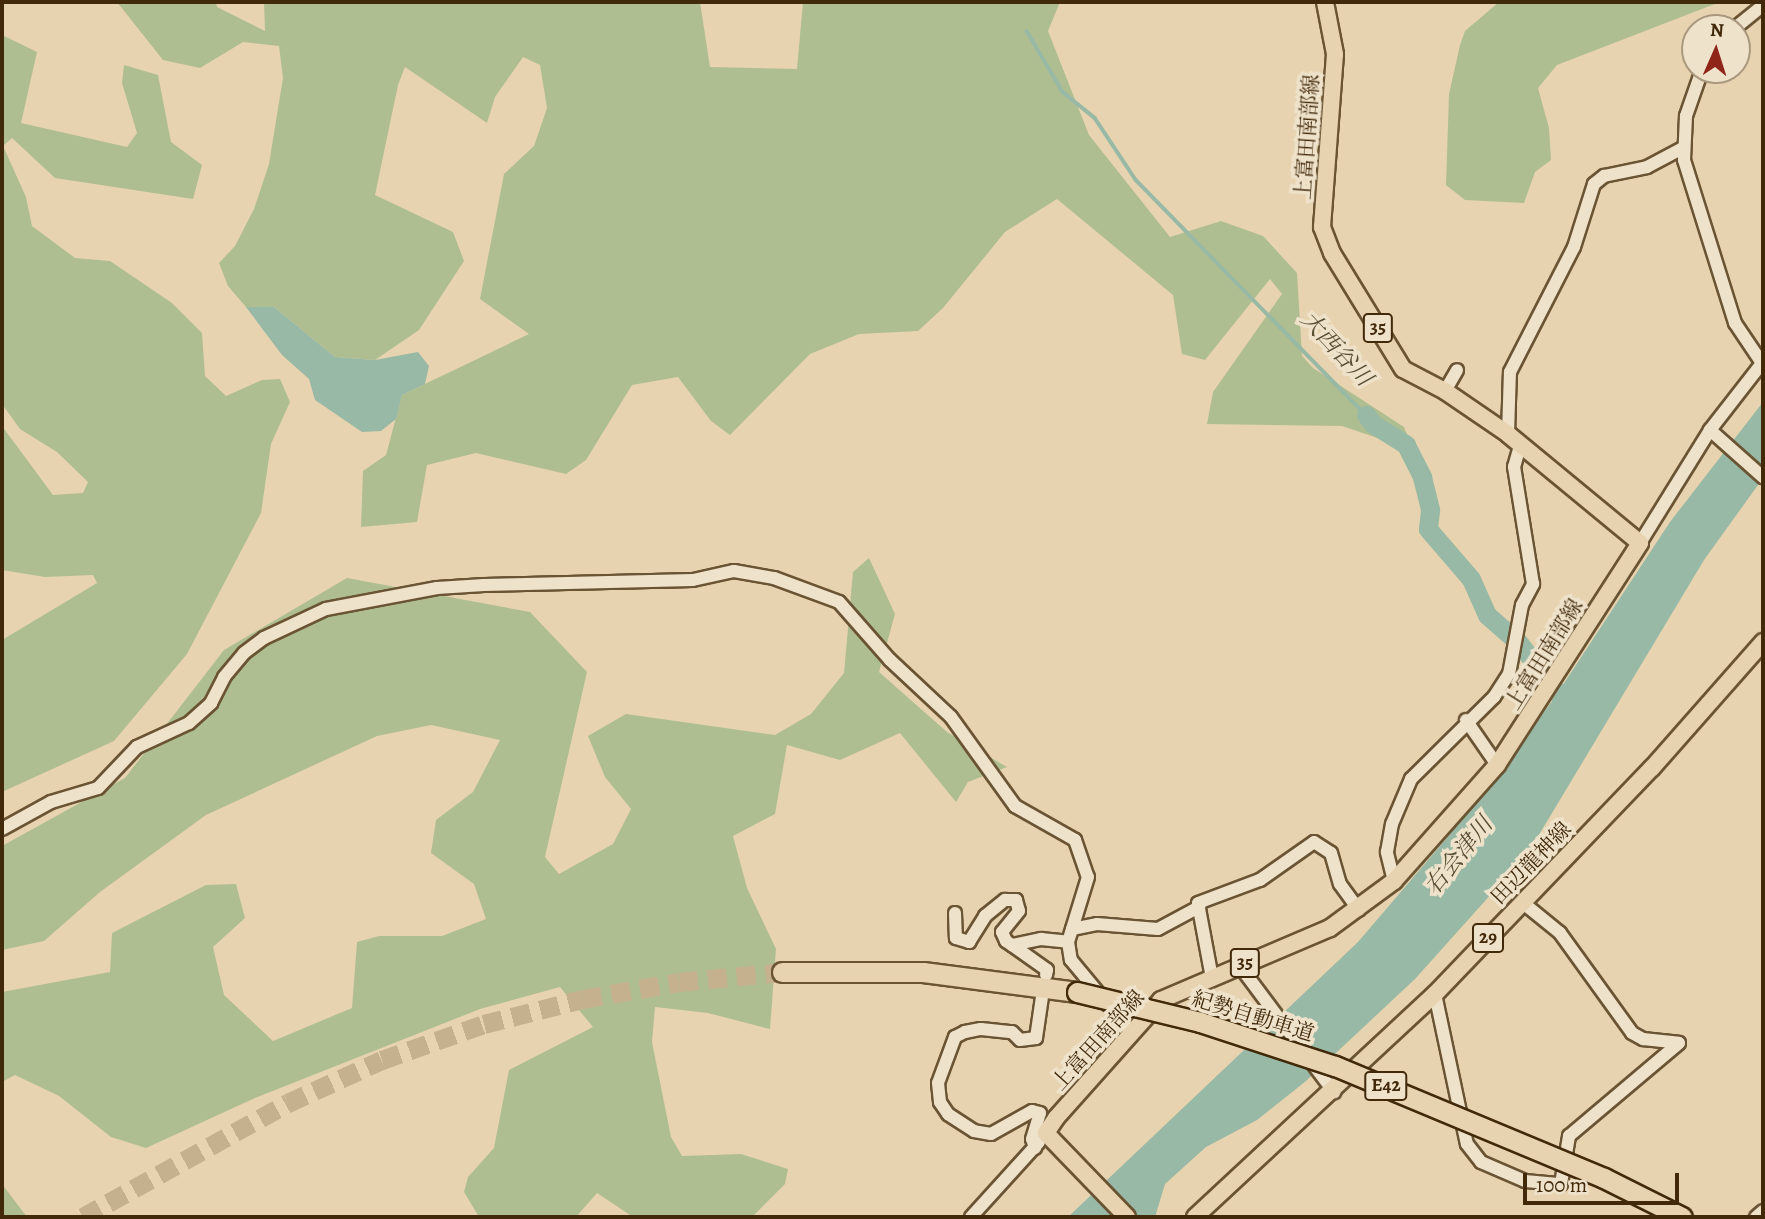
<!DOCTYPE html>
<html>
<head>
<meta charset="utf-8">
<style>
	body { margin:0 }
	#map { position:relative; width:1765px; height:1219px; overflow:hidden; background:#e7d3af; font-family:Alegreya,"Noto Serif JP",serif }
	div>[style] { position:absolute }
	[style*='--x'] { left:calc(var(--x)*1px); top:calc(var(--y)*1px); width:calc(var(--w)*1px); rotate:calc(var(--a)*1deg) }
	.green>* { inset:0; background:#afbe90 }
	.water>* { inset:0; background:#98b9a5 }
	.stream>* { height:3.5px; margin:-1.75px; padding:0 1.75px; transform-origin:1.75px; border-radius:1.75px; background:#98b9a5 }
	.river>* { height:19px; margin:-9.5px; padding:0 9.5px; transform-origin:9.5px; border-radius:9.5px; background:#98b9a5 }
	.highway-tunnel>* { height:19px; margin-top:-9.5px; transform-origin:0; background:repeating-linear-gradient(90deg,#c6b18e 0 19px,transparent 0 29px) }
	.roads { filter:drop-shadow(2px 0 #6a5433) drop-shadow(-2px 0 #6a5433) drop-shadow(0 2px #6a5433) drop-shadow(0 -2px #6a5433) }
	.minor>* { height:12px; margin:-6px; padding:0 6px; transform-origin:6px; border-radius:6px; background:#efe2cb }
	.major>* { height:16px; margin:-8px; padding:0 8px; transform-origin:8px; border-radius:8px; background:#e7d3af }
	.highway>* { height:19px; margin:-9.5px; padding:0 9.5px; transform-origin:9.5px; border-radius:9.5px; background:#e7d3af }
	.bridges { filter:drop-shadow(2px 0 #41290a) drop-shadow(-2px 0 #41290a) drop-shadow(0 2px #41290a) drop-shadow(0 -2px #41290a) }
	.highway-bridge>* { height:19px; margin:-9.5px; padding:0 9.5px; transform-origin:9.5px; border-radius:9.5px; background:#e7d3af }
	span { translate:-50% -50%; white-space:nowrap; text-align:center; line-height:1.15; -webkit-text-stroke:7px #efe2cb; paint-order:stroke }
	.shield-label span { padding:2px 5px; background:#efe2cb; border:2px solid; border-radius:5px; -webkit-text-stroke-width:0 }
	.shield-label { font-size:19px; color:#41290a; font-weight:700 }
	.street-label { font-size:21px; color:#41290a }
	.water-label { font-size:23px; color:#574d31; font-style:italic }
	.frame { position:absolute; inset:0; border:4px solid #41290a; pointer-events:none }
	.north { position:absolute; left:1681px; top:14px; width:70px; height:70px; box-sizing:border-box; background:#efe2cb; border:2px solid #a9987e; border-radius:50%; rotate:3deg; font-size:19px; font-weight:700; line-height:28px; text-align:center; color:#41290a }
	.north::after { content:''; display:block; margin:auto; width:24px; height:32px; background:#8f2418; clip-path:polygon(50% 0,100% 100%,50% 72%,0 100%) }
	.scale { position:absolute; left:1523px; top:1173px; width:156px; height:32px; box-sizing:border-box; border:4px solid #41290a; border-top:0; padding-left:9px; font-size:21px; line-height:24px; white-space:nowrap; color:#41290a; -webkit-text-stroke:5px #efe2cb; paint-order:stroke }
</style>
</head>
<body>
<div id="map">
	<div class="green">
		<div style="clip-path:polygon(117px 2px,216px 2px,217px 7px,265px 31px,264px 2px,700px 2px,710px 67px,797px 69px,803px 2px,1060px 2px,1048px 31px,1089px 135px,1170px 237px,1221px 221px,1263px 236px,1297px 273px,1302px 356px,1313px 368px,1404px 427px,1413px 450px,1342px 426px,1207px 424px,1213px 392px,1282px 294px,1270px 279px,1205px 360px,1182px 354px,1173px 295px,1057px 199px,1005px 232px,943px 308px,918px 331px,859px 334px,810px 354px,730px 435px,711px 421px,678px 377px,632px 385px,586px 460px,566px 474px,476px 453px,427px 465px,417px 522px,361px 527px,363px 471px,386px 455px,402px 395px,529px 334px,480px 299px,504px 174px,534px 146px,547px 108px,540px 65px,523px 57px,495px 97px,487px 123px,405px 67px,398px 85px,375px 195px,453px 232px,464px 261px,419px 330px,375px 360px,335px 357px,274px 307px,246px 307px,228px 286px,219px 263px,235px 246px,254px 209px,269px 164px,283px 78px,279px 46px,243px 42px,200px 68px,163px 60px)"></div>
		<div style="clip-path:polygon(1499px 2px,1720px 2px,1557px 65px,1538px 88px,1549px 128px,1551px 160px,1535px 172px,1524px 203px,1465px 200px,1446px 185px,1449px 94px,1460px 45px,1465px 31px)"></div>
		<div style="clip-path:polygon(2px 35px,37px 52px,21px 123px,127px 147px,137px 133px,122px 83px,124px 65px,158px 75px,171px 142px,202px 165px,193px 199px,55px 178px,12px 138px,3px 146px,26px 197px,32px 226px,75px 258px,110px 261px,172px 303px,202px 333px,205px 376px,226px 396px,262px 380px,280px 379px,290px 402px,271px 444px,261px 513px,187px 654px,114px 741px,2px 792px,2px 640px,97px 583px,93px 575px,45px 577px,2px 570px,2px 426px,53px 495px,83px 493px,88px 482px,57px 452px,20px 429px,2px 404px)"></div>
		<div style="clip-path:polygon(869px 558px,895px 614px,879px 672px,947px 732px,1007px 767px,968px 782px,956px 802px,900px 733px,840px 760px,787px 745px,775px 814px,733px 836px,747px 888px,776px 949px,770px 1029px,708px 1013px,655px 1007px,652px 1042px,671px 1137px,682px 1156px,741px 1154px,788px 1169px,785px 1184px,752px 1217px,633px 1217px,597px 1193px,576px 1217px,479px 1217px,464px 1192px,468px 1177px,494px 1148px,509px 1070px,593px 1027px,560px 987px,480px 1009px,255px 1098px,146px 1148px,111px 1137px,59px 1096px,15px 1075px,2px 1082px,2px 992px,110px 972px,112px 933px,206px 885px,236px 884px,245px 918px,213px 947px,224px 995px,273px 1041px,352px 1008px,357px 942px,379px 936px,442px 936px,486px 919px,474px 884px,431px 853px,436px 820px,473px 792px,500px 740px,431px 725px,377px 736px,206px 815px,100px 892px,44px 941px,2px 950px,2px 846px,125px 778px,224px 650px,347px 578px,530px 612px,587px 672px,545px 857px,559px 874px,613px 844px,631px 809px,605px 777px,588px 736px,626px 714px,775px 735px,811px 714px,844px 673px,853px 572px)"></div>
		<div style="clip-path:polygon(2px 1184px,27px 1217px,2px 1217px)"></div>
	</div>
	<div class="water">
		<div style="clip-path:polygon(246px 307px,274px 307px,335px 357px,375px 360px,418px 352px,429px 366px,425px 384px,402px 395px,396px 419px,381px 431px,362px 432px,315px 400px,309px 379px,282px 355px)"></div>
		<div style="clip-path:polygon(1763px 402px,1763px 478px,1704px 560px,1528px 853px,1415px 979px,1306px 1081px,1257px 1120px,1206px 1147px,1165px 1184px,1155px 1217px,1068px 1217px,1358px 942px,1446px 839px,1553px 700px,1670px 522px)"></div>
	</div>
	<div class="stream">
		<div style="--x:1027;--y:31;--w:71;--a:59.5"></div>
		<div style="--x:1063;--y:92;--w:41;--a:39.1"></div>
		<div style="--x:1095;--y:118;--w:74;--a:56.5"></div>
		<div style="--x:1136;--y:180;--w:329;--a:45.6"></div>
	</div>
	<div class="river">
		<div style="--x:1366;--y:415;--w:11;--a:52"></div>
		<div style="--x:1373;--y:424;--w:39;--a:32"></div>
		<div style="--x:1406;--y:445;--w:36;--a:63"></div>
		<div style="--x:1422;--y:477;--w:34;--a:76"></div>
		<div style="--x:1430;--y:510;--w:19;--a:96"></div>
		<div style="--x:1428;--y:529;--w:66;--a:49.3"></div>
		<div style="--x:1471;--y:579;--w:39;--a:66"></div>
		<div style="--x:1487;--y:615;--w:43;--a:41.2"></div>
		<div style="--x:1519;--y:643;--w:90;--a:52.2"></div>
	</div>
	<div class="highway-tunnel">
		<div style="--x:83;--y:1217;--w:235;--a:-29.1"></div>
		<div style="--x:288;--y:1103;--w:103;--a:-24.6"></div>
		<div style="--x:382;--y:1060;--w:108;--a:-19.4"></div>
		<div style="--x:484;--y:1024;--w:102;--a:-14.2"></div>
		<div style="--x:583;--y:999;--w:97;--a:-10"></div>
		<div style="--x:679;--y:982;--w:103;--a:-5.5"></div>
	</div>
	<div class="roads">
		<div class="minor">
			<div style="--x:1735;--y:28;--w:36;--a:-39"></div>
			<div style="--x:1702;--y:70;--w:49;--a:109.2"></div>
			<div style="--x:1686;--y:116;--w:44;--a:92.6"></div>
			<div style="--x:1684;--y:160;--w:171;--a:72.6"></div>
			<div style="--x:1735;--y:323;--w:48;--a:56"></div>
			<div style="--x:1445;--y:391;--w:24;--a:-60"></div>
			<div style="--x:1710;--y:430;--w:71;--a:41.6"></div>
			<div style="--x:1508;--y:434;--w:62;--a:-88.2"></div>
			<div style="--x:1510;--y:372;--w:140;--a:-62.9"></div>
			<div style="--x:1574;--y:247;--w:66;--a:-72.4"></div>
			<div style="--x:1594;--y:184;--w:13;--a:-39"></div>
			<div style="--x:1604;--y:176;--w:44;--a:-11.8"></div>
			<div style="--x:1647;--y:167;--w:40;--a:-28"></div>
			<div style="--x:1640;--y:543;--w:133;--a:-58.2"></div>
			<div style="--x:1710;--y:430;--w:86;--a:-52.1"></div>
			<div style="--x:1466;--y:720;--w:55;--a:55.4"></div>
			<div style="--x:2;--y:829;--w:56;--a:-28.9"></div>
			<div style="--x:51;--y:802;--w:49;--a:-16.6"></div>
			<div style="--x:98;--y:788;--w:57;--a:-46.4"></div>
			<div style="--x:137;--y:747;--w:57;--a:-24.8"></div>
			<div style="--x:189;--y:723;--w:30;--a:-42"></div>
			<div style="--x:211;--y:703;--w:29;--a:-63"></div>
			<div style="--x:224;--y:677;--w:31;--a:-50"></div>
			<div style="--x:244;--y:653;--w:25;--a:-37"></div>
			<div style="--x:264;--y:638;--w:68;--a:-25.1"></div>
			<div style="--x:326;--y:609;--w:113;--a:-10.7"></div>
			<div style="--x:437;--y:588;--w:47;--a:-3.7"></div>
			<div style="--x:484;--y:585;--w:209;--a:-1.4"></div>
			<div style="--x:693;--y:580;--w:42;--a:-12.4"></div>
			<div style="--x:734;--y:571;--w:41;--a:9.9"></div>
			<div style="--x:774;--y:578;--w:69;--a:20.3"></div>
			<div style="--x:839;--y:602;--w:77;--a:48.7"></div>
			<div style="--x:890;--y:660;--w:83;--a:43.1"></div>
			<div style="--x:951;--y:717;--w:110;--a:54.3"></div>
			<div style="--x:1015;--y:806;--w:69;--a:29.5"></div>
			<div style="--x:1075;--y:840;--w:39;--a:71"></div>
			<div style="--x:1088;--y:877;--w:68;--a:107.1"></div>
			<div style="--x:1068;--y:942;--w:18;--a:81"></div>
			<div style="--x:1071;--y:960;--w:92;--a:50.3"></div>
			<div style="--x:1394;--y:881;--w:30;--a:-104"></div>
			<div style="--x:1387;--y:852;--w:28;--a:-80"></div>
			<div style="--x:1392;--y:824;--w:49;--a:-67.1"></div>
			<div style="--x:1411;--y:779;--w:117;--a:-44.7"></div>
			<div style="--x:1494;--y:697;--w:27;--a:-57"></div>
			<div style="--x:1509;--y:674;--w:70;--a:-79.3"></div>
			<div style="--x:1522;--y:605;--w:24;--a:-62"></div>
			<div style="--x:1533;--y:584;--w:119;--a:-99.2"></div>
			<div style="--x:1514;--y:467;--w:25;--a:-74"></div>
			<div style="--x:1522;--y:902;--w:49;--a:39.2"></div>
			<div style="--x:1560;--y:933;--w:123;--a:54.2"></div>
			<div style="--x:1632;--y:1033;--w:13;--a:29"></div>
			<div style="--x:1643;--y:1039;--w:36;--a:6"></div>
			<div style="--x:955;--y:913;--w:25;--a:88"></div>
			<div style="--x:956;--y:938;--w:14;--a:17"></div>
			<div style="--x:969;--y:942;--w:31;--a:-58"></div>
			<div style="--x:985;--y:916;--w:26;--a:-39"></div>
			<div style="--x:1005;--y:900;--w:11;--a:0"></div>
			<div style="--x:1016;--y:900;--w:11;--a:75"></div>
			<div style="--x:1019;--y:911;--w:27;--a:129"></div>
			<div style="--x:1002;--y:932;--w:10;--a:66"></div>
			<div style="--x:1006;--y:941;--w:7;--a:34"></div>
			<div style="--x:1012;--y:945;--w:30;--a:-12"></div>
			<div style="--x:1041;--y:939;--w:27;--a:6"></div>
			<div style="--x:1072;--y:929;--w:25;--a:-11"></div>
			<div style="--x:1097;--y:924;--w:61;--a:4.7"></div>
			<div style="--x:1158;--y:929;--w:47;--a:-28.2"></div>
			<div style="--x:1012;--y:945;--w:43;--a:35.5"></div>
			<div style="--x:1047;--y:970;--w:5;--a:101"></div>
			<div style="--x:1239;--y:965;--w:159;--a:53.2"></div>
			<div style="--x:1212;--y:978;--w:76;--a:-100.6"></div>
			<div style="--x:1198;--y:903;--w:66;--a:-20.4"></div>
			<div style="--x:1260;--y:880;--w:66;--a:-35.1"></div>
			<div style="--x:1314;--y:842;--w:20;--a:33"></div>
			<div style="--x:1331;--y:853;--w:32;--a:74"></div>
			<div style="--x:1340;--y:884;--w:32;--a:54"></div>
			<div style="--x:1435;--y:994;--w:153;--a:78"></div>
			<div style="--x:1467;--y:1144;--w:23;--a:52"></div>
			<div style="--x:1481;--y:1162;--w:48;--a:23.4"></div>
			<div style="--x:1525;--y:1181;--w:36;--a:5"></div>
			<div style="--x:1561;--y:1184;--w:49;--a:-80.5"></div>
			<div style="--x:1569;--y:1136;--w:144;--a:-40.2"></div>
			<div style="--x:1035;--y:1148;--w:9;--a:-108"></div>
			<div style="--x:1032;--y:1139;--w:27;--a:-73"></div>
			<div style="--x:1040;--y:1113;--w:8;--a:-166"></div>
			<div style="--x:1032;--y:1111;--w:47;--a:150.7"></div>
			<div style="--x:991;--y:1134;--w:17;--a:-170"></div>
			<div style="--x:974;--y:1131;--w:31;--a:-147"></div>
			<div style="--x:948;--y:1114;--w:14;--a:-124"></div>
			<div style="--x:940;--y:1102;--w:19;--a:-96"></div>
			<div style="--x:938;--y:1083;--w:49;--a:-69.7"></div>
			<div style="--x:955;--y:1037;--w:11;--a:-27"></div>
			<div style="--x:965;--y:1032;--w:16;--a:-11"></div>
			<div style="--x:981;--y:1029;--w:31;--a:6"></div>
			<div style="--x:1012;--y:1032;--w:11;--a:45"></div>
			<div style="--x:1020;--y:1040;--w:16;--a:-7"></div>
			<div style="--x:1036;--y:1038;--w:41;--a:-81.7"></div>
			<div style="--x:971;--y:1217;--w:101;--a:-47.8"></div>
			<div style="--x:1756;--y:1217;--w:9;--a:-41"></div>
		</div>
		<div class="major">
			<div style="--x:1127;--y:1217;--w:117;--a:-134"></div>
			<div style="--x:1046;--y:1133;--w:18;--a:-56"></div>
			<div style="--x:1056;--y:1118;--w:158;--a:-48.3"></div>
			<div style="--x:1161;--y:1000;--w:184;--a:-23.1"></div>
			<div style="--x:1330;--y:928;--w:79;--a:-36.3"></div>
			<div style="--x:1394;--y:881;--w:155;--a:-48.4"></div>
			<div style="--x:1497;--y:765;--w:264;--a:-57.2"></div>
			<div style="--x:1640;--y:543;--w:171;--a:-140.5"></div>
			<div style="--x:1508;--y:434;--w:76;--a:-145.7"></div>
			<div style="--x:1445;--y:391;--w:47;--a:-152.4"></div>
			<div style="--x:1403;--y:369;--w:136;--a:-121.5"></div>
			<div style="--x:1332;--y:253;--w:28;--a:-111"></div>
			<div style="--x:1322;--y:227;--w:173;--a:-85.7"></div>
			<div style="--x:1335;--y:54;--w:53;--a:-100.9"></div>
			<div style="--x:1195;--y:1217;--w:328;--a:-42.9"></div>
			<div style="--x:1435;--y:994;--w:313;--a:-46.2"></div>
			<div style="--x:1652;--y:768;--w:168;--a:-48.6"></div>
		</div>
		<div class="highway">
			<div style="--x:782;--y:972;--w:141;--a:0"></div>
			<div style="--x:923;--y:972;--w:155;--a:7.4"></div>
		</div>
	</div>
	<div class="bridges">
		<div class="highway-bridge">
			<div style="--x:1077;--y:992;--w:127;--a:13.7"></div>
			<div style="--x:1200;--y:1022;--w:142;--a:18.1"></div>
			<div style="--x:1335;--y:1066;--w:291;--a:22.6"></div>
			<div style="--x:1604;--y:1178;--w:87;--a:26.6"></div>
		</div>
	</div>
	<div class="shield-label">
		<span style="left:1378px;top:328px">35</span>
		<span style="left:1488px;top:938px">29</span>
		<span style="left:1245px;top:963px">35</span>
		<span style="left:1386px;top:1086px">E42</span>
	</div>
	<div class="street-label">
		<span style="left:1307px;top:137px;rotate:-86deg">上富田南部線</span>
		<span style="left:1544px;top:654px;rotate:-58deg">上富田南部線</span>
		<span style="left:1531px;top:863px;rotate:-46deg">田辺龍神線</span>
		<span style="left:1253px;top:1016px;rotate:17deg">紀勢自動車道</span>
		<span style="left:1098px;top:1040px;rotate:-48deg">上富田南部線</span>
	</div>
	<div class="water-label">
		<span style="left:1336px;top:349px;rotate:47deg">大西谷川</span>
		<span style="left:1459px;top:856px;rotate:-51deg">右会津川</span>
	</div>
	<div class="frame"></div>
	<div class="north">N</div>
	<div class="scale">100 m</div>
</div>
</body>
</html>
